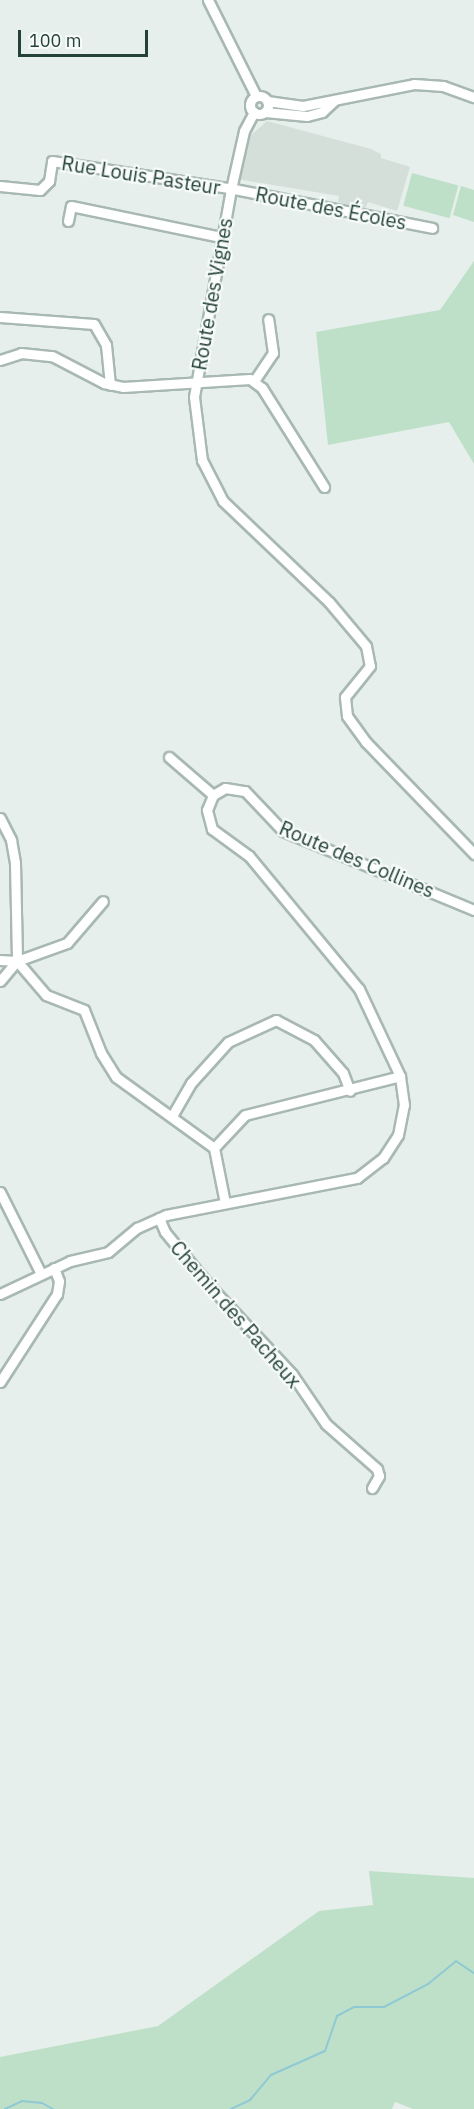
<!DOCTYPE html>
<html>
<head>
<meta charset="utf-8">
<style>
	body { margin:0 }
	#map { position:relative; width:474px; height:2109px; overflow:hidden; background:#e6efeb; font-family:"IBM Plex Sans",sans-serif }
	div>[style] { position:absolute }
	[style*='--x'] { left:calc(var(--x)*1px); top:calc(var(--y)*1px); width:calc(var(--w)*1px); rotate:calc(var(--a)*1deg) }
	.built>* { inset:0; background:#d4dfda }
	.green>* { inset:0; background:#bfe0c8; transform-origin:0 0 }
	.stream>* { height:2px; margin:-1px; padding:0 1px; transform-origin:1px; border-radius:1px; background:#8ec9d4 }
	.roads { filter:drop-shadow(2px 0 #a8b8b2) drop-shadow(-2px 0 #a8b8b2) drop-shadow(0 2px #a8b8b2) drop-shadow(0 -2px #a8b8b2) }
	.minor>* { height:9px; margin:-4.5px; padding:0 4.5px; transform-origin:4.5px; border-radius:4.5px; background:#fff }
	.minor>.ring { margin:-4.5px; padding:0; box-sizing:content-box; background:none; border:9px solid #fff; border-radius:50% }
	span { translate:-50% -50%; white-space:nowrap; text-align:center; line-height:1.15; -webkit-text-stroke:4.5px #f7fbf9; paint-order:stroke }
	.street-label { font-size:20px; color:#24423a }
	.scale { position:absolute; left:18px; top:30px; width:130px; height:27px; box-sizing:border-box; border:3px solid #24423a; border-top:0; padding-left:8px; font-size:18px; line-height:21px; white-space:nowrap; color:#24423a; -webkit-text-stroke:4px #f7fbf9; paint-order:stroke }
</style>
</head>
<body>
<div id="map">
	<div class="built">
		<div style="clip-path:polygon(267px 121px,371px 149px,381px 154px,381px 158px,410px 167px,397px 211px,368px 202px,365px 209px,338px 202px,339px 196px,237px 179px,249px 137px)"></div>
	</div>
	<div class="green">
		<div style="left:412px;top:173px;width:48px;height:34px;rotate:15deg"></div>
		<div style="clip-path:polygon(461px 186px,474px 190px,474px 222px,453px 215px)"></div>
		<div style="clip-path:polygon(474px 261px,474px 464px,449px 422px,328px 445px,316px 332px,440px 310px)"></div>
		<div style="clip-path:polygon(369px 1871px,474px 1878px,474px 2109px,413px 2109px,395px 2102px,392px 2109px,0 2109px,0 2057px,158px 2026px,319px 1911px,373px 1905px)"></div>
	</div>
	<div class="stream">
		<div style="--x:5;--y:2109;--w:19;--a:-25"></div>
		<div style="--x:22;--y:2101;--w:20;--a:6"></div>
		<div style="--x:42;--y:2103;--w:13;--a:29"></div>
		<div style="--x:231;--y:2109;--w:21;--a:-25"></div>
		<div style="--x:250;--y:2100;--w:33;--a:-50"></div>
		<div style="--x:271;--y:2075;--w:59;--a:-24"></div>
		<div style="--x:325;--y:2051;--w:37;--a:-71"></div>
		<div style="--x:337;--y:2016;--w:19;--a:-28"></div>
		<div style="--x:354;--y:2007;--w:30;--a:0"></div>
		<div style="--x:384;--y:2007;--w:50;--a:-27.6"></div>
		<div style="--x:428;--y:1984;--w:36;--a:-39"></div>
		<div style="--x:456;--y:1961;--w:22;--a:34"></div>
	</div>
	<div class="roads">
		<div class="minor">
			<div style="--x:208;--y:0;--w:107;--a:63.4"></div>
			<div class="ring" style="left:250px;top:96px;width:9px;height:9px"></div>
			<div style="--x:267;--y:101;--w:36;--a:8"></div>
			<div style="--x:303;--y:106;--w:113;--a:-11.2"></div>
			<div style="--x:414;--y:84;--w:29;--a:4"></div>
			<div style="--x:443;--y:86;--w:33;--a:20"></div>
			<div style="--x:254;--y:112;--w:21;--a:118"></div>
			<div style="--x:244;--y:131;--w:59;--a:102.6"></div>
			<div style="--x:231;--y:189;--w:211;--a:100.1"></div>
			<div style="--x:194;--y:397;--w:64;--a:82.8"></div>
			<div style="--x:202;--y:460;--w:46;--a:62.9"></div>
			<div style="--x:223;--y:501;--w:146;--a:43.6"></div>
			<div style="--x:329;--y:602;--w:57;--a:49.9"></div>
			<div style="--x:366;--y:646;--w:20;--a:79"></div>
			<div style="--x:370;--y:666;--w:40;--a:129"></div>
			<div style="--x:345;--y:697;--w:19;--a:84"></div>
			<div style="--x:347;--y:716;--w:32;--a:54"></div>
			<div style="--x:366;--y:742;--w:156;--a:46"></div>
			<div style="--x:265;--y:112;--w:42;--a:5.4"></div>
			<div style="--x:307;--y:116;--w:16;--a:-15"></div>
			<div style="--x:322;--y:112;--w:18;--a:-43"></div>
			<div style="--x:0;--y:186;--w:40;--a:5.7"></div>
			<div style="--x:40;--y:190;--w:13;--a:-45"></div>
			<div style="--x:49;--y:181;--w:20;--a:-81"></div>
			<div style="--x:52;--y:161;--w:184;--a:8.7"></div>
			<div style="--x:234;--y:189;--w:202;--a:11.1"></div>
			<div style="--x:68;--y:221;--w:15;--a:-79"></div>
			<div style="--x:71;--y:206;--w:153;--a:11.7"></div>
			<div style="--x:0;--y:317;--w:94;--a:4.3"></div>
			<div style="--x:94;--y:324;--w:24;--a:60"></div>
			<div style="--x:106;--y:345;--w:40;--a:84.3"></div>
			<div style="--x:0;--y:360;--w:22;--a:-18"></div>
			<div style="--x:21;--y:353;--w:31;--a:6"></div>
			<div style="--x:52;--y:356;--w:59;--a:27.4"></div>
			<div style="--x:104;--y:383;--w:19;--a:12"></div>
			<div style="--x:123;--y:387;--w:127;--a:-3.6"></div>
			<div style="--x:250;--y:379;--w:15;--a:37"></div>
			<div style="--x:262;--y:388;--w:117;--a:57.9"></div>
			<div style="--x:254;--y:381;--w:34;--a:-56"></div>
			<div style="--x:273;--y:353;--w:34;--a:-98"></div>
			<div style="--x:169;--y:757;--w:58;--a:40.8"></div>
			<div style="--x:0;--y:818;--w:25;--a:63"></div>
			<div style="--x:11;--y:840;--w:23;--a:80"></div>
			<div style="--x:15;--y:863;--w:98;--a:88.8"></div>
			<div style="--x:17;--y:961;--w:45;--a:49.5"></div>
			<div style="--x:46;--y:995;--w:41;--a:21.5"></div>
			<div style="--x:84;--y:1010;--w:46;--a:68.4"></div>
			<div style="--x:101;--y:1053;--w:28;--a:58"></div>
			<div style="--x:116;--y:1077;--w:121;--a:35.9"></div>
			<div style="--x:214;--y:1148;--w:56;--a:78.7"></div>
			<div style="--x:0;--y:960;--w:17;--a:3"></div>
			<div style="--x:0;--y:981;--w:26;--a:-50"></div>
			<div style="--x:17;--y:961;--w:53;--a:-19.8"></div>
			<div style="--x:67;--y:943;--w:55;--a:-49.4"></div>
			<div style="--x:172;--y:1116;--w:38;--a:-60"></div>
			<div style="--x:191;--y:1083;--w:55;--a:-47.9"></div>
			<div style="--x:228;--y:1042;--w:53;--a:-24.6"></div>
			<div style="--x:276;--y:1020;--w:43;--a:27.8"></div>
			<div style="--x:314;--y:1040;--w:44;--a:48.7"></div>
			<div style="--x:343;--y:1073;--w:19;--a:69"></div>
			<div style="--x:214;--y:1148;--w:45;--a:-46.8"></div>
			<div style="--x:245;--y:1115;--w:160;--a:-14.1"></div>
			<div style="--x:0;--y:1192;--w:92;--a:63.4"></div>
			<div style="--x:159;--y:1218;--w:15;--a:67"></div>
			<div style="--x:165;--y:1232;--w:66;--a:50.5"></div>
			<div style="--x:207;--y:1283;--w:125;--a:47"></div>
			<div style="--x:292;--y:1374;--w:60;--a:55.8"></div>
			<div style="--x:326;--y:1424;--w:68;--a:41.4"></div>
			<div style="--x:377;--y:1469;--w:7;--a:74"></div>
			<div style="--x:379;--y:1476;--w:14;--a:120"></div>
			<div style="--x:0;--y:1294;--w:77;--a:-25.2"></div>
			<div style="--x:70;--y:1261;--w:39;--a:-13"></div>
			<div style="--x:108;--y:1252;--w:38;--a:-40"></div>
			<div style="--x:137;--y:1228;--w:32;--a:-24"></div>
			<div style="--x:166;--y:1215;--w:195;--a:-11"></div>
			<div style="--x:357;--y:1178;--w:33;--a:-38"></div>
			<div style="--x:383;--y:1158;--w:27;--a:-57"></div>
			<div style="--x:398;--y:1135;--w:31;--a:-79"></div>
			<div style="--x:404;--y:1105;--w:29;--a:-98"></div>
			<div style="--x:400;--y:1076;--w:96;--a:-115.2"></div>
			<div style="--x:359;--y:989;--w:173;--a:-129.6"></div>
			<div style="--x:249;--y:856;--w:46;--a:-143.9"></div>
			<div style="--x:212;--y:829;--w:20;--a:-105"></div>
			<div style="--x:207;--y:810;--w:16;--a:-68"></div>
			<div style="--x:213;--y:795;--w:14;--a:-30"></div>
			<div style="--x:225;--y:788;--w:20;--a:9"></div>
			<div style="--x:245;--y:791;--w:55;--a:46.5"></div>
			<div style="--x:283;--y:831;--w:207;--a:22.5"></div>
			<div style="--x:0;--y:1382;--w:105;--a:-57.1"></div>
			<div style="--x:57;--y:1294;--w:13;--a:-81"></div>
			<div style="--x:59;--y:1281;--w:14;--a:-111"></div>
		</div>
	</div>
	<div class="street-label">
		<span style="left:141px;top:175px;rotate:9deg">Rue Louis Pasteur</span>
		<span style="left:331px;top:208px;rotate:11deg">Route des Écoles</span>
		<span style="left:212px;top:294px;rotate:-80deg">Route des Vignes</span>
		<span style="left:357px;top:859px;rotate:23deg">Route des Collines</span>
		<span style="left:236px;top:1314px;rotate:49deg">Chemin des Pacheux</span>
	</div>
	<div class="scale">100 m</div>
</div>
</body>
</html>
